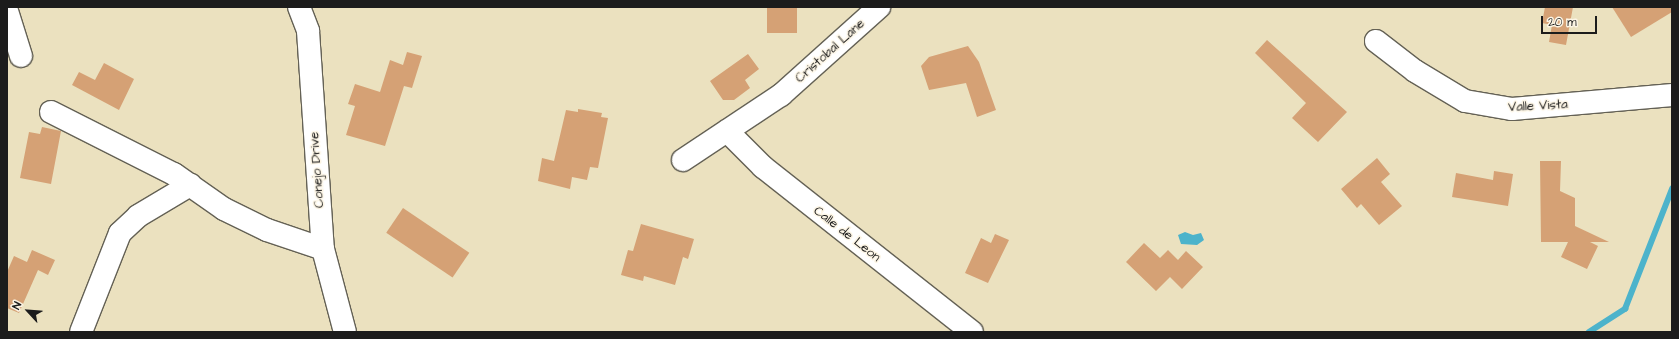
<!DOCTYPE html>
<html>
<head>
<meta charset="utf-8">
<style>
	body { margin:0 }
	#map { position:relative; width:1679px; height:339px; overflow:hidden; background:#ebe1bf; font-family:"Architects Daughter",sans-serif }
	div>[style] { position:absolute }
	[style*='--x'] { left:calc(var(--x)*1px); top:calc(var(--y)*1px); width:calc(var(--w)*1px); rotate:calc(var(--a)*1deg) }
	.water>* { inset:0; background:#4cb3cb }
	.stream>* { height:5.5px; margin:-2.75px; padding:0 2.75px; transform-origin:2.75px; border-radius:2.75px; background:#4cb3cb }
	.building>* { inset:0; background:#d5a175; transform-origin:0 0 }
	.roads { filter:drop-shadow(1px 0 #646155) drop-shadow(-1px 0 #646155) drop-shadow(0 1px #646155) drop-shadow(0 -1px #646155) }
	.minor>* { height:22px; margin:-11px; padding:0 11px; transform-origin:11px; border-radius:11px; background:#fff }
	span { translate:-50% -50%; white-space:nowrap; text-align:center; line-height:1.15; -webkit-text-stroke:3px #fcf5e5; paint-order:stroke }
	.street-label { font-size:13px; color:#1c1c1c }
	.frame { position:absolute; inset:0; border:8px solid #1c1c1c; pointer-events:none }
	.north { position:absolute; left:8px; top:291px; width:40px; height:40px; -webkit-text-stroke:3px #fcf5e5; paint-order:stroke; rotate:296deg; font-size:11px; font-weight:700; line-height:16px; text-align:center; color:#1c1c1c }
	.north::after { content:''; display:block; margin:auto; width:14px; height:18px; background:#1c1c1c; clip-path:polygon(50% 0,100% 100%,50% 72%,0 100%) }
	.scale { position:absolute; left:1541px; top:16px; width:56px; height:18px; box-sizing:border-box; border:2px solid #1c1c1c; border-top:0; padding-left:5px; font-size:12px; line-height:14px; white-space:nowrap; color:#1c1c1c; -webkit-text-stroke:3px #fcf5e5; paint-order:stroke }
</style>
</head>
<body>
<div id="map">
	<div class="water">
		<div style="clip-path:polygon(1185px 232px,1193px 235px,1201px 233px,1204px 240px,1197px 245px,1181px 244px,1178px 235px)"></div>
	</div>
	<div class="stream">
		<div style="--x:1589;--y:332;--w:43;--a:-32.6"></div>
		<div style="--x:1625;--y:309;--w:129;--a:-68.6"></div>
	</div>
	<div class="building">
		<div style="left:767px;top:7px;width:30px;height:26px"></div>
		<div style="clip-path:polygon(1545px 7px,1573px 7px,1566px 45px,1549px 42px,1552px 25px,1542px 23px)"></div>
		<div style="clip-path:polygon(1612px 7px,1672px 7px,1672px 12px,1631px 37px)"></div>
		<div style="clip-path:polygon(1267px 40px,1347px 112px,1318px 142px,1292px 118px,1306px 103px,1255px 53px)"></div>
		<div style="clip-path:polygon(968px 46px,979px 62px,996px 110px,977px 117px,966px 83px,929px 90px,921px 66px,929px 57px)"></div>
		<div style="clip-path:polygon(407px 52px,422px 56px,412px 88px,404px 86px,385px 146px,346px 135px,355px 106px,348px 104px,355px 84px,380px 92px,390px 60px,403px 65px)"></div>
		<div style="clip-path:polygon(748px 54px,759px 69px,745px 80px,750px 88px,734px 100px,723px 100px,710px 81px)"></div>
		<div style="clip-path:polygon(104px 63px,134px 79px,119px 110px,72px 85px,79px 72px,95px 80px)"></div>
		<div style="clip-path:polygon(578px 109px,602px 113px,601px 117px,608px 118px,598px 168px,590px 167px,587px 180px,572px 177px,570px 189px,538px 181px,542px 158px,554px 161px,566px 110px,578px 112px)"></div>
		<div style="clip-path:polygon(42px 127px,61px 131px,51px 184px,20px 178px,29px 132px,40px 134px)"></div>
		<div style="clip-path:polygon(1377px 158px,1390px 174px,1381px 182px,1402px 206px,1379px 225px,1361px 204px,1357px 208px,1341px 189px)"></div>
		<div style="clip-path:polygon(1540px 161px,1561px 161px,1560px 191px,1575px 198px,1575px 226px,1609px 242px,1590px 242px,1598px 246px,1587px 269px,1561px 257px,1568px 242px,1541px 242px)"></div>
		<div style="clip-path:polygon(1494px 171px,1513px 174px,1508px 206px,1452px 197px,1456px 173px,1493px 180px)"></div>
		<div style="left:403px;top:208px;width:80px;height:30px;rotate:34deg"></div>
		<div style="clip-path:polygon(641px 224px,694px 239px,688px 259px,683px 257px,675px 285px,644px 276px,643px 281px,621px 275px,628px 250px,633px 251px)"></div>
		<div style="clip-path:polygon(995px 234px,1009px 240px,988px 283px,965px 273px,981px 238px,991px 243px)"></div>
		<div style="clip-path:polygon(1144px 243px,1160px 258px,1168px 250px,1178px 260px,1186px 251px,1203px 267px,1182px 289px,1170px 277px,1156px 291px,1126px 262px)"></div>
		<div style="clip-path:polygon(32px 250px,55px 260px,48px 275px,38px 270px,19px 313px,7px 308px,7px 272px,14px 256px,27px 262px)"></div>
	</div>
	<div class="roads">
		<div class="minor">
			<div style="--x:299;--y:7;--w:26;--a:69"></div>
			<div style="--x:308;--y:31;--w:219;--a:86.1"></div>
			<div style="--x:323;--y:249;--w:86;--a:75.2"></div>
			<div style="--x:7;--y:11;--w:47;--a:72.7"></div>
			<div style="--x:1376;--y:41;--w:49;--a:37.6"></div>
			<div style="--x:1415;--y:71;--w:58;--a:31"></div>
			<div style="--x:1465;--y:101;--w:48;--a:9.7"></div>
			<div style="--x:1512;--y:109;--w:161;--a:-5"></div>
			<div style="--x:51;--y:112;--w:138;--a:26.8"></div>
			<div style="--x:174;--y:174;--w:61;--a:35"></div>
			<div style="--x:224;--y:209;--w:48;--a:26"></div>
			<div style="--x:267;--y:230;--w:59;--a:18.7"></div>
			<div style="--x:727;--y:131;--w:51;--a:45"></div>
			<div style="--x:763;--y:167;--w:266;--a:38.3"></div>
			<div style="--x:683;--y:160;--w:118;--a:-33.6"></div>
			<div style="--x:781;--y:95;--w:132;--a:-41.9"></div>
			<div style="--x:81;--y:332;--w:106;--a:-68.5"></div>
			<div style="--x:120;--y:233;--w:25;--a:-43"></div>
			<div style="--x:138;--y:216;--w:61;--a:-30.8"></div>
		</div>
	</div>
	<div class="street-label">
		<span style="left:830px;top:51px;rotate:-42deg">Cristobal Lane</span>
		<span style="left:1538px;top:106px;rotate:-3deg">Valle Vista</span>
		<span style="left:317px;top:170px;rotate:-94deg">Conejo Drive</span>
		<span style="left:847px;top:234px;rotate:38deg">Calle de Leon</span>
	</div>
	<div class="frame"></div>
	<div class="north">N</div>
	<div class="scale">20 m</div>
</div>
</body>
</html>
